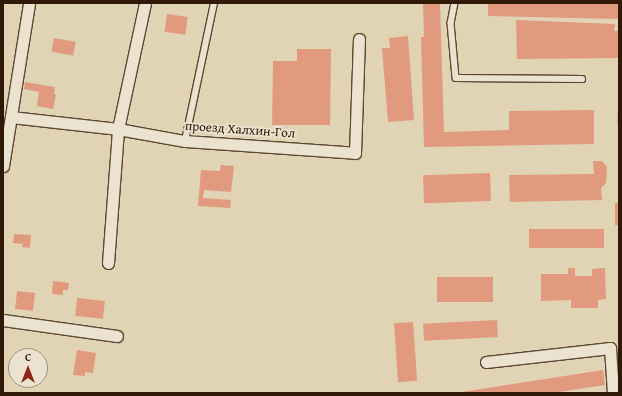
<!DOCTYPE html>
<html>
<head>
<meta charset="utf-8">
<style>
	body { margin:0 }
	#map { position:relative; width:622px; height:396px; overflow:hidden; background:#e0d4b5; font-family:"Gentium Book Plus",serif }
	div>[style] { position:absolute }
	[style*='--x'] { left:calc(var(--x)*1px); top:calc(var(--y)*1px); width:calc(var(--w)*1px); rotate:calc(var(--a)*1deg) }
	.building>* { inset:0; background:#e19a7e; transform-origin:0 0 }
	.roads { filter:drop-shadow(1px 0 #5c4832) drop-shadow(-1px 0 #5c4832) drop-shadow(0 1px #5c4832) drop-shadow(0 -1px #5c4832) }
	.lane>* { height:5.5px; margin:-2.75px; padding:0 2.75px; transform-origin:2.75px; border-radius:2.75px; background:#ebe3cf }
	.street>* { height:11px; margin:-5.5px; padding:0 5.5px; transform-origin:5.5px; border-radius:5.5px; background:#ebe3cf }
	span { translate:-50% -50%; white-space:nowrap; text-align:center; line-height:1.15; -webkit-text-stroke:3.5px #ebe3cf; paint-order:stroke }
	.street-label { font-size:13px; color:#301907 }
	.frame { position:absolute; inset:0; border:4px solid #301907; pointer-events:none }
	.north { position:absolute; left:8px; top:348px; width:40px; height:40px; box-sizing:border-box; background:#ebe3cf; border:1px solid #a0927f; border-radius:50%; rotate:0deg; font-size:11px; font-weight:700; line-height:16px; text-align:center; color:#301907 }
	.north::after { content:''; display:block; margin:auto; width:14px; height:18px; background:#8f2418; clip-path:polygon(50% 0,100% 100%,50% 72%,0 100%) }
</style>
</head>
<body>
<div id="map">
	<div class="building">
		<div style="clip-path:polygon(423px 3px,440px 3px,444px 132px,509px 130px,509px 111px,594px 110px,594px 144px,424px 147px,421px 37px,424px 37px)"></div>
		<div style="clip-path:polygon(488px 3px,619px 3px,619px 19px,488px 16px)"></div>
		<div style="left:167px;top:14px;width:21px;height:18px;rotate:8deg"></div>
		<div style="clip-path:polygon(516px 20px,615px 24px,614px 31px,619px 31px,619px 58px,517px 59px)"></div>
		<div style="clip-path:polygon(408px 36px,414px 120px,388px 122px,382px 48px,390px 48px,389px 38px)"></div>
		<div style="left:54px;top:38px;width:22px;height:14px;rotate:10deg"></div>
		<div style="clip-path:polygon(297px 49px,331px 49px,330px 125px,272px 125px,273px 61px,297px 61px)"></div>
		<div style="clip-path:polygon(25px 82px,55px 87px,54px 94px,56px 95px,53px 109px,37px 106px,39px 92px,24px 89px)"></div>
		<div style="clip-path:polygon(618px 104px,619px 104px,619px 124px,617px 124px)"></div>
		<div style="clip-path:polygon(593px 161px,602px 161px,607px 167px,606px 183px,601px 188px,602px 200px,510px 202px,509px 175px,594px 174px)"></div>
		<div style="clip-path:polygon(221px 165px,234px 166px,231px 192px,204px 190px,203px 198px,231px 200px,230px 208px,198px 206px,201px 170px,220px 171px)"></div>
		<div style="left:490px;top:173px;width:28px;height:67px;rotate:88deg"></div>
		<div style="left:615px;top:203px;width:4px;height:22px"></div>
		<div style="left:604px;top:229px;width:19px;height:75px;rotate:90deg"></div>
		<div style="clip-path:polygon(14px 234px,31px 235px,30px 248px,22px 247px,23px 244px,13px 243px)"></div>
		<div style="clip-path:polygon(568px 268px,575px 268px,575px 276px,592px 276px,592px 269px,605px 268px,606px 299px,598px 300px,598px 308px,571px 308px,571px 300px,541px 301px,541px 274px,568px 274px)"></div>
		<div style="left:437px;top:277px;width:56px;height:25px"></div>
		<div style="clip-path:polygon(53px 281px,69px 283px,68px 290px,63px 290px,63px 295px,52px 294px)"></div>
		<div style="left:17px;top:291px;width:18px;height:18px;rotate:6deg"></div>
		<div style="left:77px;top:298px;width:28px;height:18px;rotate:6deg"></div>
		<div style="left:497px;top:320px;width:17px;height:74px;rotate:87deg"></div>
		<div style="left:413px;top:322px;width:59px;height:19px;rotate:86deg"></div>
		<div style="clip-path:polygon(77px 350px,96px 353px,93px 373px,85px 372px,85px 376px,73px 375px)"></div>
		<div style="clip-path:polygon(603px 370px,605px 385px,552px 393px,455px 393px)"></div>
	</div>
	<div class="roads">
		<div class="lane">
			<div style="--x:455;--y:3;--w:20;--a:101"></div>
			<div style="--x:451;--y:23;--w:55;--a:84.8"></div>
			<div style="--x:456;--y:78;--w:126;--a:0.5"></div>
			<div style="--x:185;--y:141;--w:141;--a:-78.1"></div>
		</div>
		<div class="street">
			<div style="--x:11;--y:117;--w:108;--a:6.4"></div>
			<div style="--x:118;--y:129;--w:68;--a:10.2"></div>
			<div style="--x:185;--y:141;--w:170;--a:4"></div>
			<div style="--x:355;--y:153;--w:114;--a:-88"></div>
			<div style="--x:3;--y:166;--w:165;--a:-80.9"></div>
			<div style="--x:108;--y:263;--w:134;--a:-85.7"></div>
			<div style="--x:118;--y:129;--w:129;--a:-77.9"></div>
			<div style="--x:3;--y:320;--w:115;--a:8"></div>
			<div style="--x:486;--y:362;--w:125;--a:-6.4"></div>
			<div style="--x:610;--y:348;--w:45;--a:86.2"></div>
		</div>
	</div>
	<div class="street-label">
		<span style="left:240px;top:130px;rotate:4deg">проезд Халхин-Гол</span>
	</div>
	<div class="frame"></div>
	<div class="north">С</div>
</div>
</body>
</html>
